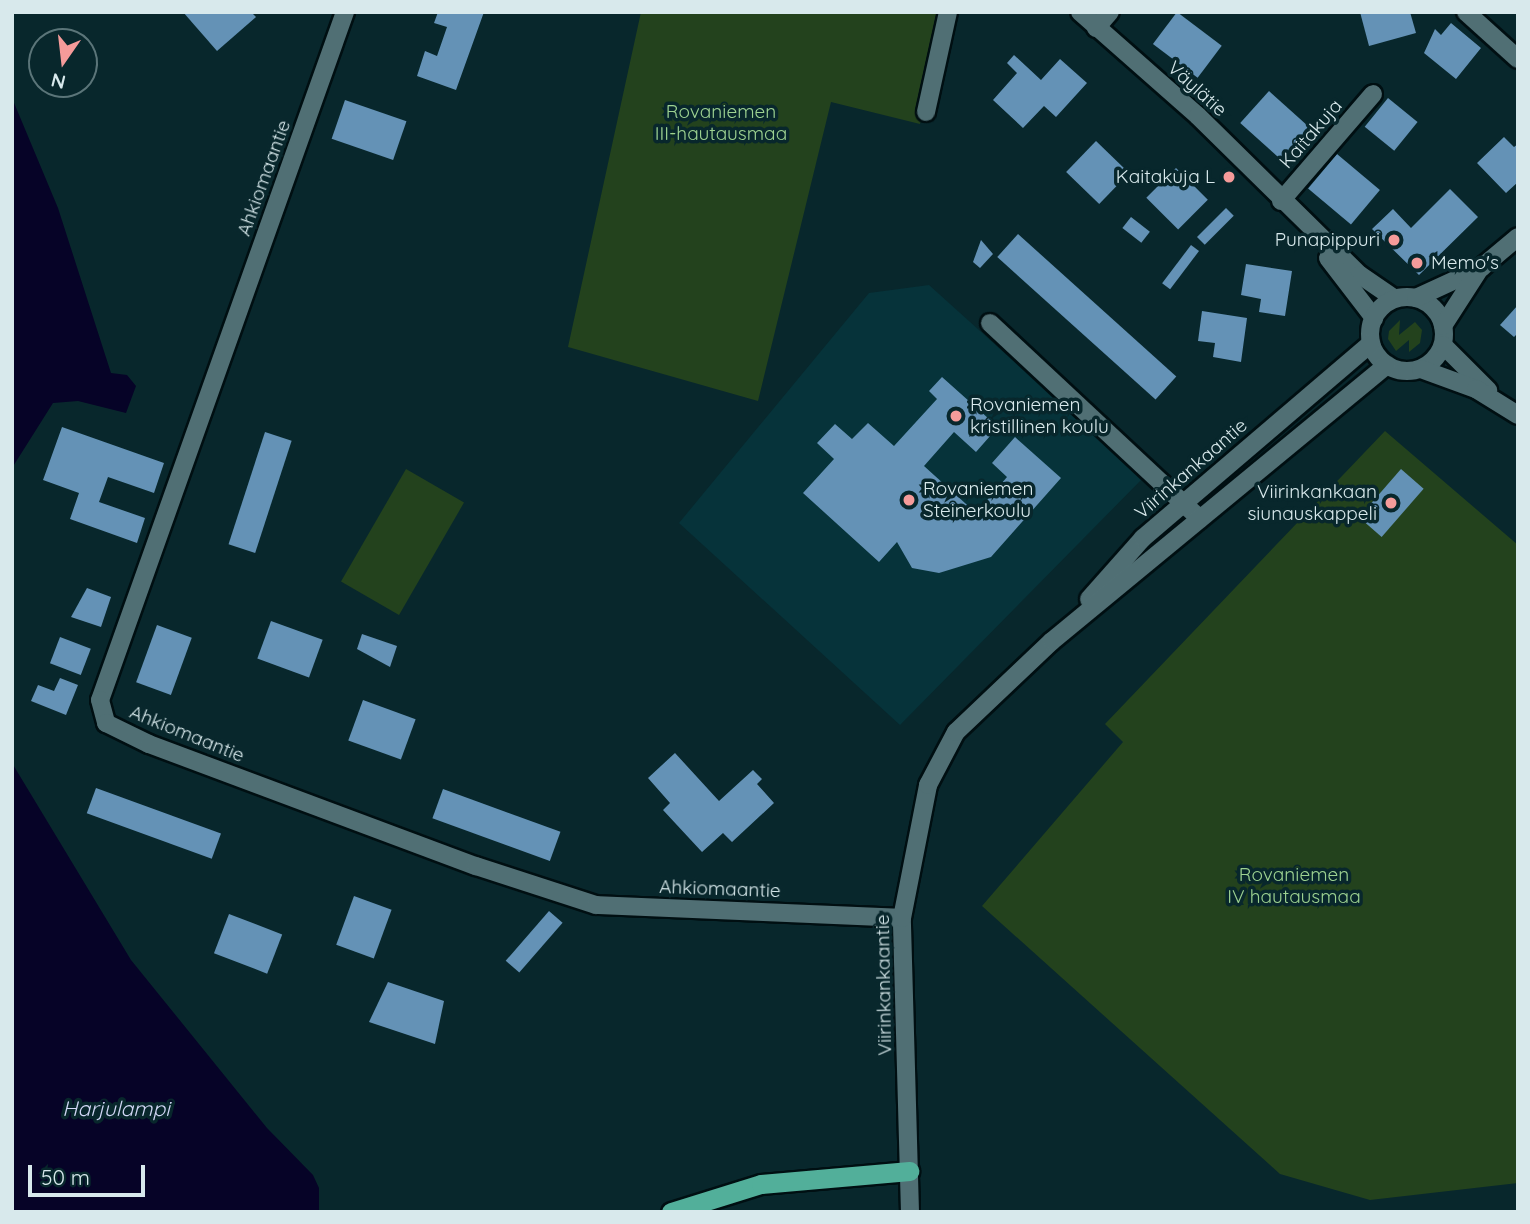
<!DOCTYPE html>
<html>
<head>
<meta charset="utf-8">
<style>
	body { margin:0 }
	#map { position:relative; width:1530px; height:1224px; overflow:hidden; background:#08272c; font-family:Quicksand,sans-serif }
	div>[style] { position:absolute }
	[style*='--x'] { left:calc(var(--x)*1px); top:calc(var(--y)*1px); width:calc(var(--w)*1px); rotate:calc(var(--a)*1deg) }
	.built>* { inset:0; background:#06333a }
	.green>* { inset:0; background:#23421d; transform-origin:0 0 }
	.water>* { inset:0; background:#060327 }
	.building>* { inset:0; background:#6492b6; transform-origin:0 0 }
	.roads { filter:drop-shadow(2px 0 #000f12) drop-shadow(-2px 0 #000f12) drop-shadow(0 2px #000f12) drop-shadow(0 -2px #000f12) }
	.minor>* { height:18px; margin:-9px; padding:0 9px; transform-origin:9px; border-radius:9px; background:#506f74 }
	.tertiary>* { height:18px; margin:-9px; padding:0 9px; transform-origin:9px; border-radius:9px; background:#506f74 }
	.tertiary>.ring { margin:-9px; padding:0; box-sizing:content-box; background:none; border:18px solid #506f74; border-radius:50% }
	.trunk>* { height:19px; margin:-9.5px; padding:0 9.5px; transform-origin:9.5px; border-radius:9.5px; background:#52af9a }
	.dots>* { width:19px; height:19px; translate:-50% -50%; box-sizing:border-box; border:4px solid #08272c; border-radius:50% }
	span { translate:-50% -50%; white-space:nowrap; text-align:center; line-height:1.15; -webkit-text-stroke:7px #08272c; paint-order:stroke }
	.street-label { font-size:19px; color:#d8e9ec }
	.park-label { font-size:19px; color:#9dd291 }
	.poi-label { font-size:19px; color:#d8e9ec }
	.right { translate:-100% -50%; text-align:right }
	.left { translate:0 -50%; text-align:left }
	.water-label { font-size:21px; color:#d1d7f5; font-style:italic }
	.frame { position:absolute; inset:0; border:14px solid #d8e9ec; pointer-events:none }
	.north { position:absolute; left:28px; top:28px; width:70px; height:70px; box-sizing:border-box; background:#08272c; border:2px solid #5b7579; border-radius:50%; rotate:194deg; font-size:19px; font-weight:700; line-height:28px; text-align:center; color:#d8e9ec }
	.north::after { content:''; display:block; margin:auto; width:24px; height:32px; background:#f59b9a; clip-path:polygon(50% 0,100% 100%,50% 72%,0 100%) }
	.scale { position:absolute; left:28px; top:1165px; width:117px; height:32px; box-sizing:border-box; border:4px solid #d8e9ec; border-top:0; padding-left:9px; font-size:21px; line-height:24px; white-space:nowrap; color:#d8e9ec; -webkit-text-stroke:5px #08272c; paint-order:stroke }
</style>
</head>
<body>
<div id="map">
	<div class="built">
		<div style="clip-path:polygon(929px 285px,1143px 478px,900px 725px,679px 523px,869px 293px)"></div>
	</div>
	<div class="green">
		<div style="clip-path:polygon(641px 12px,946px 12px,920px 124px,831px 102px,758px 401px,568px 347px)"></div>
		<div style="clip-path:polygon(1400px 320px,1399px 335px,1415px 322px,1422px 330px,1420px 343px,1409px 352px,1409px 340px,1396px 351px,1388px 339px,1389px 331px)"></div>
		<div style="clip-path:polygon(1385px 431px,1518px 545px,1518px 1183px,1370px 1200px,1280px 1174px,982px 906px,1123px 742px,1105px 724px)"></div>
		<div style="left:406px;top:469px;width:67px;height:130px;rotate:30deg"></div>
	</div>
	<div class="water">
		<div style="clip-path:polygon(12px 98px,58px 208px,111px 373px,127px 375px,136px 386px,126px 413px,78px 401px,53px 403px,12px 468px)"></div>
		<div style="clip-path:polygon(12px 763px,131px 960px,267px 1128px,313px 1175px,319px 1188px,319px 1212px,12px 1212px)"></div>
	</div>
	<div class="building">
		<div style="clip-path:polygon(183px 12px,251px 12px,256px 17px,217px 51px)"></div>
		<div style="clip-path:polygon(438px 12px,484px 12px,456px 90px,417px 76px,425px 51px,437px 56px,447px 27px,434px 23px)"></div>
		<div style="left:1177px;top:12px;width:56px;height:40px;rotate:37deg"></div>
		<div style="clip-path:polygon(1360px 12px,1410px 12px,1416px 33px,1369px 46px)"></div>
		<div style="clip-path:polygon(1451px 23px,1481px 48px,1456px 79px,1424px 53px,1435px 29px,1441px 35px)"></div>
		<div style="clip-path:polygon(1014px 55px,1041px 80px,1060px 59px,1087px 83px,1056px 117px,1044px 106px,1023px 128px,993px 100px,1017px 73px,1007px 63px)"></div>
		<div style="left:1269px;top:91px;width:67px;height:43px;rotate:42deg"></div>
		<div style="left:1388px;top:98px;width:38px;height:37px;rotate:39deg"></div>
		<div style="left:345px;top:100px;width:65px;height:41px;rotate:19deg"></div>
		<div style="clip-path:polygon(1504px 137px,1514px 147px,1518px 144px,1518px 182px,1506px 193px,1477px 163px)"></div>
		<div style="left:1096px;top:141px;width:46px;height:43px;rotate:44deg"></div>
		<div style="left:1337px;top:154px;width:56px;height:45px;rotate:40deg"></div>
		<div style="left:1176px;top:168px;width:45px;height:42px;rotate:45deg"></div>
		<div style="clip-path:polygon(1450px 189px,1478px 217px,1419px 275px,1372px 229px,1393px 209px,1411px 228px)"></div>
		<div style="left:1226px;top:208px;width:11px;height:41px;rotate:45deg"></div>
		<div style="left:1131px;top:217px;width:24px;height:14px;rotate:38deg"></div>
		<div style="left:1018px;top:234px;width:213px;height:31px;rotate:42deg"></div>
		<div style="clip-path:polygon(981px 240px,993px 254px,980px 268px,973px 262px)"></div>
		<div style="left:1191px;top:245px;width:10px;height:48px;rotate:37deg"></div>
		<div style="clip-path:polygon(1246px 264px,1292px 271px,1285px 316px,1259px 312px,1261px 299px,1241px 295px)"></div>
		<div style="clip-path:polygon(1518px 305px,1518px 333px,1514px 337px,1500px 325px)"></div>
		<div style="clip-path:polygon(1202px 311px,1247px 318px,1241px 362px,1213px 357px,1215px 343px,1198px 341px)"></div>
		<div style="clip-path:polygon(942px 377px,998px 427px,976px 452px,954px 432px,924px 466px,976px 513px,1007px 477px,992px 463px,1015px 437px,1061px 478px,991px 557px,939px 573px,912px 568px,897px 542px,879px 562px,803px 493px,834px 459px,817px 443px,835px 424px,852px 439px,868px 423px,894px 446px,937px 399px,929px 391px)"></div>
		<div style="clip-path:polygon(62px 427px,164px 463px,154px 493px,108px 477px,99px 502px,145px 518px,137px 543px,70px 519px,79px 493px,43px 480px)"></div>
		<div style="left:265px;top:432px;width:28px;height:118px;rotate:18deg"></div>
		<div style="left:1401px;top:469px;width:30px;height:64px;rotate:41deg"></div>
		<div style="clip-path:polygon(87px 588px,111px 597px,101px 627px,71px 617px)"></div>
		<div style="left:271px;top:621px;width:55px;height:40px;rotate:20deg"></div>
		<div style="left:157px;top:625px;width:37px;height:61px;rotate:20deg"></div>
		<div style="clip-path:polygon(362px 634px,397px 646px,390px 667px,357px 649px)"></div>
		<div style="left:60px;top:637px;width:33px;height:28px;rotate:21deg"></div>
		<div style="clip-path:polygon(60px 678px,78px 685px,66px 715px,31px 701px,38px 685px,54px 691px)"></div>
		<div style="left:363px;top:700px;width:56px;height:43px;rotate:20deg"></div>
		<div style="clip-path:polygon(675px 753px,719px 801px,753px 770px,762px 779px,757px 784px,774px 803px,732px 842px,723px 833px,702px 852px,663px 810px,670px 803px,648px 778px)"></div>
		<div style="left:96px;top:788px;width:133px;height:27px;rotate:20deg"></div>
		<div style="left:443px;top:789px;width:125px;height:31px;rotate:20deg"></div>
		<div style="left:354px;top:896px;width:40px;height:52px;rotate:20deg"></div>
		<div style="left:549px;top:911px;width:18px;height:66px;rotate:41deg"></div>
		<div style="left:229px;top:914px;width:57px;height:42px;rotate:21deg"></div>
		<div style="clip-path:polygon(388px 982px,444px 1001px,435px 1044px,369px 1022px)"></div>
	</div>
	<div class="roads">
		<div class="minor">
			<div style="--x:345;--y:12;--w:730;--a:109.6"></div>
			<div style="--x:100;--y:700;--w:24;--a:75"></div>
			<div style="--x:106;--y:723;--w:48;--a:26"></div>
			<div style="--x:149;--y:744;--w:349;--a:20.5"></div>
			<div style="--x:476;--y:866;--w:126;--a:18"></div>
			<div style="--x:596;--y:905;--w:306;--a:2.4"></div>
			<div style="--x:1466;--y:12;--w:70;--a:42.1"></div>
			<div style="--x:1096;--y:28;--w:21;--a:-49"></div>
			<div style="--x:926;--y:112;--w:102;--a:-77.6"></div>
			<div style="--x:1281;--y:201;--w:141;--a:-49.3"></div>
			<div style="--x:990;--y:323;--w:287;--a:43"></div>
		</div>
		<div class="tertiary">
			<div style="--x:1080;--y:12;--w:157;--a:41.4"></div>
			<div style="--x:1198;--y:116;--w:227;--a:44.5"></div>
			<div style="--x:1360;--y:275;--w:42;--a:34.4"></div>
			<div style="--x:1328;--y:258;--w:76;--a:52.5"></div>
			<div class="ring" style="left:1370px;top:297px;width:56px;height:56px"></div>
			<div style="--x:1416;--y:298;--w:72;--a:-24.8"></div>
			<div style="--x:1481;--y:268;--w:48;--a:-40"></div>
			<div style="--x:1443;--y:326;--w:67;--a:-57.3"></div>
			<div style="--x:1443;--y:345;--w:64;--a:45"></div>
			<div style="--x:1421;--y:369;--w:59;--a:20"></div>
			<div style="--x:1476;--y:389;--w:49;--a:31.8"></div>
			<div style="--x:1089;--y:599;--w:81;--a:-48.5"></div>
			<div style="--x:1143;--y:538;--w:300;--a:-40.5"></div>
			<div style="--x:910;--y:1212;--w:294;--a:-91.6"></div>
			<div style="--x:902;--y:918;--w:136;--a:-78.9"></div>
			<div style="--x:928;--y:785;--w:60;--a:-62.2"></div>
			<div style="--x:956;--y:732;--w:132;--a:-43.5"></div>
			<div style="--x:1052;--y:641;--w:434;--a:-39.5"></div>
		</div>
		<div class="trunk">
			<div style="--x:671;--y:1212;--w:94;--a:-17.3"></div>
			<div style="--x:761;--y:1184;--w:149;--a:-5"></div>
		</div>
	</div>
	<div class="dots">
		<div style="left:1229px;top:177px;background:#f59b9a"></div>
		<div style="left:1394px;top:240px;background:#f59b9a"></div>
		<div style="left:1417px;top:263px;background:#f59b9a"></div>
		<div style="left:956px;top:416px;background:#f59b9a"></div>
		<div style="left:909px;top:500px;background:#f59b9a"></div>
		<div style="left:1391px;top:503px;background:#f59b9a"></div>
	</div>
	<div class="street-label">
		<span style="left:1197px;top:89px;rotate:42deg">Väylätie</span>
		<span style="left:1311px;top:134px;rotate:-49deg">Kaitakuja</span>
		<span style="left:264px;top:178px;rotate:-70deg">Ahkiomaantie</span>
		<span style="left:1191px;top:469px;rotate:-41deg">Viirinkankaantie</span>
		<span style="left:187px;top:734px;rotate:22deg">Ahkiomaantie</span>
		<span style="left:720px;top:889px;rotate:2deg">Ahkiomaantie</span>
		<span style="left:884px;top:985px;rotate:-91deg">Viirinkankaantie</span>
	</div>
	<div class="park-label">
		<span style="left:721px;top:123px">Rovaniemen<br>III-hautausmaa</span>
		<span style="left:1294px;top:886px">Rovaniemen<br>IV hautausmaa</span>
	</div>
	<div class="poi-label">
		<span class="right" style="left:1215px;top:177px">Kaitakuja L</span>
		<span class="right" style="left:1380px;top:240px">Punapippuri</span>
		<span class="left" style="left:1431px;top:263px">Memo's</span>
		<span class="left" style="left:970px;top:416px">Rovaniemen<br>kristillinen koulu</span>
		<span class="left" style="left:923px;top:500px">Rovaniemen<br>Steinerkoulu</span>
		<span class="right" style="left:1377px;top:503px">Viirinkankaan<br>siunauskappeli</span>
	</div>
	<div class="water-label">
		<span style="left:116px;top:1108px">Harjulampi</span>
	</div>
	<div class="frame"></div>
	<div class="north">N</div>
	<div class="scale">50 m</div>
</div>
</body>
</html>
